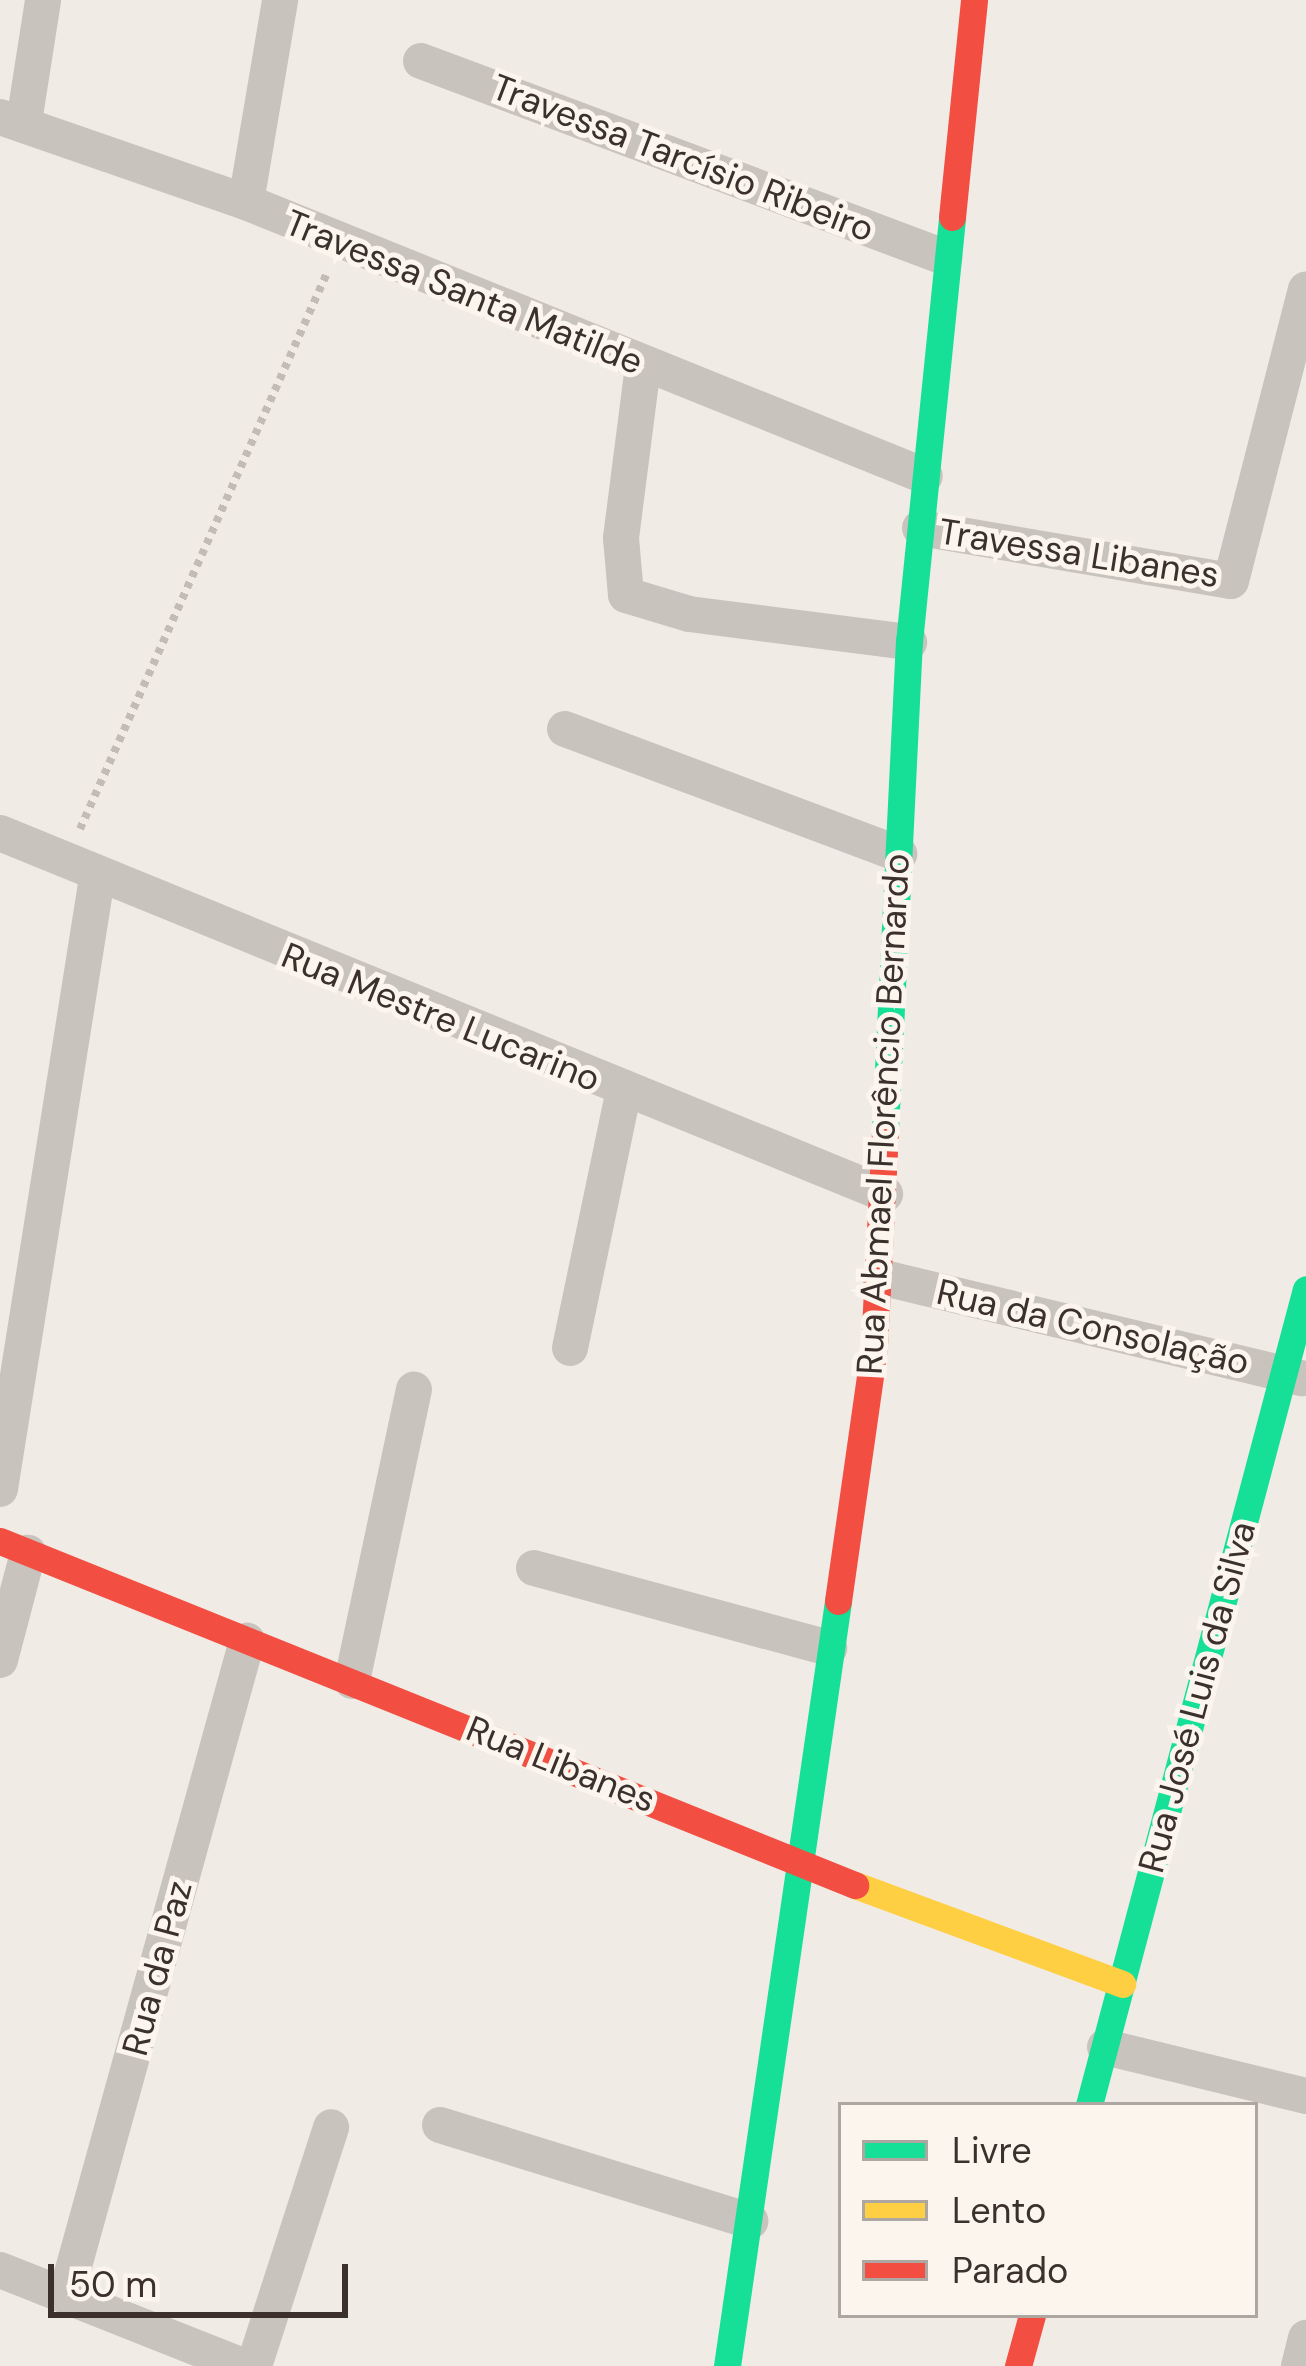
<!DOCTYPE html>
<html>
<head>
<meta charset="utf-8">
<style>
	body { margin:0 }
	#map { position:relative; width:1306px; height:2366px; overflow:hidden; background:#f0ebe5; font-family:"DM Sans",sans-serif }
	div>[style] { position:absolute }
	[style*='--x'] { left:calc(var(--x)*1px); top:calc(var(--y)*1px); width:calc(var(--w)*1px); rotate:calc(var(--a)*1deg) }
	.path>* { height:8px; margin-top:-4px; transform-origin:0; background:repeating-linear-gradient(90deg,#c2bbb6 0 6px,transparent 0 12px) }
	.street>* { height:36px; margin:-18px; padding:0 18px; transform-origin:18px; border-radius:18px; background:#c9c3be }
	.fast>* { height:27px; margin:-13.5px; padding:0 13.5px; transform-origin:13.5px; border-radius:13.5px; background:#16e098 }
	.slow>* { height:27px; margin:-13.5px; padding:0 13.5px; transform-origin:13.5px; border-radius:13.5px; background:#ffcf43 }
	.jam>* { height:27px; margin:-13.5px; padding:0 13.5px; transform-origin:13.5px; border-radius:13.5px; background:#f24e42 }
	span { translate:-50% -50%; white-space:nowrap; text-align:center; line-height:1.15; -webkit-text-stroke:10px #fbf5ee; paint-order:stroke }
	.street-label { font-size:36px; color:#3b302b }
	.legend { position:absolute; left:838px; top:2102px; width:420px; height:216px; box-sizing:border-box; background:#fbf5ee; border:3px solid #aea6a0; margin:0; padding:15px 21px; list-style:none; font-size:36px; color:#3b302b }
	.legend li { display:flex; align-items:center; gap:24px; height:60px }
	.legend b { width:60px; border:3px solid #aea6a0 }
	.scale { position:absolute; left:48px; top:2264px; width:300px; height:54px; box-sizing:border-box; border:6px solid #3b302b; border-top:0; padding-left:15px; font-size:36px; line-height:42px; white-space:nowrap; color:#3b302b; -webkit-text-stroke:9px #fbf5ee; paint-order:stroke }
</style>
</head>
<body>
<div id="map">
	<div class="path">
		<div style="--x:80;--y:829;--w:608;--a:-66.05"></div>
	</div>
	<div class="street">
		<div style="--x:421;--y:61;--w:559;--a:20.54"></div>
		<div style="--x:0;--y:117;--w:260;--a:19.1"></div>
		<div style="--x:246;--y:202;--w:732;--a:21.98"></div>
		<div style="--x:24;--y:122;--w:123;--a:-81.1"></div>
		<div style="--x:246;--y:202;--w:205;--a:-80.4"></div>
		<div style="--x:643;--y:366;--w:173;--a:97.3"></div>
		<div style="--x:621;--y:538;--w:57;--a:85"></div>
		<div style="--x:626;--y:595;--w:66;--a:16.8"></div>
		<div style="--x:689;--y:614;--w:222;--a:7.3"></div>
		<div style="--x:920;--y:528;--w:315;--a:9.7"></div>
		<div style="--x:1231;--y:581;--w:301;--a:-75.6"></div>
		<div style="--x:565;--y:729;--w:357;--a:20.5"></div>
		<div style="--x:0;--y:833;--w:956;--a:22.19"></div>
		<div style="--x:880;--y:1277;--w:434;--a:13.5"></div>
		<div style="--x:570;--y:1348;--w:265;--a:-78.2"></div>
		<div style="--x:0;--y:1489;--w:619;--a:-80.98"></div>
		<div style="--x:534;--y:1568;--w:306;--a:15.2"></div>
		<div style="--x:0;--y:1660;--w:111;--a:-75.3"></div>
		<div style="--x:352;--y:1681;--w:298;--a:-78"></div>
		<div style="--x:1105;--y:2047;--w:207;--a:13.7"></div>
		<div style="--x:440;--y:2125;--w:325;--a:17.2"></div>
		<div style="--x:0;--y:2270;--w:261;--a:21.6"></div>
		<div style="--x:66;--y:2295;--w:679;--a:-74.53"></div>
		<div style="--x:254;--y:2366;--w:251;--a:-72.1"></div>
		<div style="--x:1299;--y:2366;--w:29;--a:-76"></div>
	</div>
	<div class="fast">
		<div style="--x:885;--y:1131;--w:490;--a:-87.2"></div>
		<div style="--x:909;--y:642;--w:427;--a:-84.2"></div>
		<div style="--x:1089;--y:2105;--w:844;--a:-75.11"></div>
		<div style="--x:727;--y:2366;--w:773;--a:-81.74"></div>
	</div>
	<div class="slow">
		<div style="--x:855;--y:1885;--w:285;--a:20.3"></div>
	</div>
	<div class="jam">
		<div style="--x:952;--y:217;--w:218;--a:-84.2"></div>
		<div style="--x:0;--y:1541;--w:922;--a:21.92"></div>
		<div style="--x:838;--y:1601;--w:255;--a:-81.9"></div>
		<div style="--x:874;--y:1349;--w:218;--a:-87.1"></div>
		<div style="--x:1018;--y:2366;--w:53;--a:-74.6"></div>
	</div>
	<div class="street-label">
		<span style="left:683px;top:158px;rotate:21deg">Travessa Tarcísio Ribeiro</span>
		<span style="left:464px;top:292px;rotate:22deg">Travessa Santa Matilde</span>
		<span style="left:1079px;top:553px;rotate:9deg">Travessa Libanes</span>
		<span style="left:441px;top:1017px;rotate:22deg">Rua Mestre Lucarino</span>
		<span style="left:883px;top:1114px;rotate:-87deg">Rua Abmael Florêncio Bernardo</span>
		<span style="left:1093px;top:1327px;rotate:13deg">Rua da Consolação</span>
		<span style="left:1197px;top:1697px;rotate:-75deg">Rua José Luis da Silva</span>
		<span style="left:561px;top:1764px;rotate:22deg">Rua Libanes</span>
		<span style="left:157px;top:1968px;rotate:-75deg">Rua da Paz</span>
	</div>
	<ul class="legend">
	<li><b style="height:15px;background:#16e098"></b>Livre</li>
	<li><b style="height:15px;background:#ffcf43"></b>Lento</li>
	<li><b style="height:15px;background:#f24e42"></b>Parado</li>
	</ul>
	<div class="scale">50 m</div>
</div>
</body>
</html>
